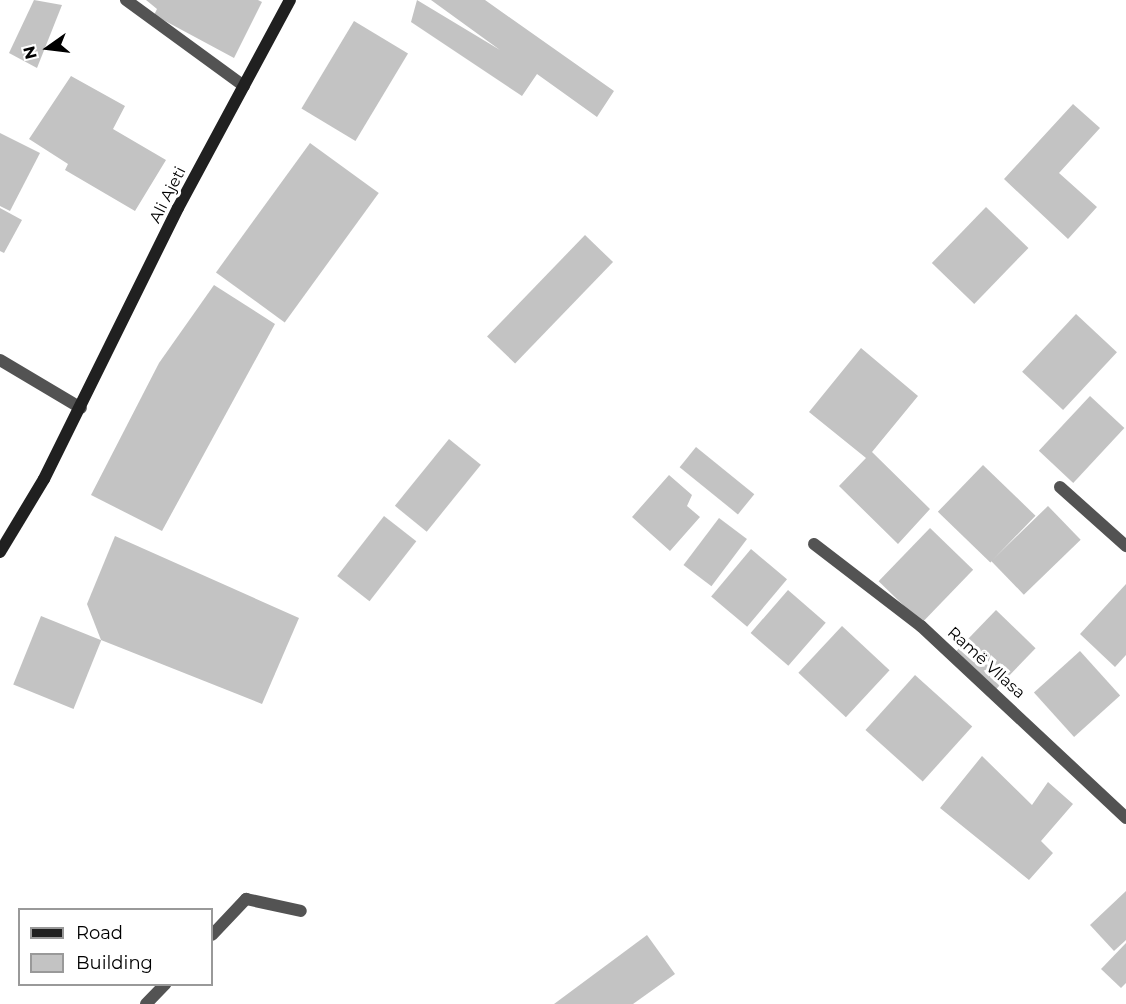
<!DOCTYPE html>
<html>
<head>
<meta charset="utf-8">
<style>
	body { margin:0 }
	#map { position:relative; width:1126px; height:1004px; overflow:hidden; background:#fff; font-family:Montserrat,sans-serif }
	div>[style] { position:absolute }
	[style*='--x'] { left:calc(var(--x)*1px); top:calc(var(--y)*1px); width:calc(var(--w)*1px); rotate:calc(var(--a)*1deg) }
	.building>* { inset:0; background:#c3c3c3; transform-origin:0 0 }
	.minor>* { height:12px; margin:-6px; padding:0 6px; transform-origin:6px; border-radius:6px; background:#535353 }
	.secondary>* { height:12px; margin:-6px; padding:0 6px; transform-origin:6px; border-radius:6px; background:#202020 }
	span { translate:-50% -50%; white-space:nowrap; text-align:center; line-height:1.15; -webkit-text-stroke:6px #fff; paint-order:stroke }
	.street-label { font-size:16px; color:#000 }
	.legend { position:absolute; left:18px; top:908px; width:195px; height:78px; box-sizing:border-box; background:#fff; border:2px solid #999; margin:0; padding:8px 10px; list-style:none; font-size:18px; color:#000 }
	.legend li { display:flex; align-items:center; gap:12px; height:30px }
	.legend b { width:30px; border:2px solid #999 }
	.north { position:absolute; left:18px; top:18px; width:60px; height:60px; -webkit-text-stroke:4px #fff; paint-order:stroke; rotate:256deg; font-size:16px; font-weight:700; line-height:24px; text-align:center; color:#000 }
	.north::after { content:''; display:block; margin:auto; width:21px; height:27px; background:#000; clip-path:polygon(50% 0,100% 100%,50% 72%,0 100%) }
</style>
</head>
<body>
<div id="map">
	<div class="building">
		<div style="clip-path:polygon(34px 0,62px 5px,37px 68px,9px 53px)"></div>
		<div style="clip-path:polygon(146px 0,258px 0,262px 2px,234px 58px,154px 15px,157px 9px)"></div>
		<div style="clip-path:polygon(417px 0,500px 50px,431px 0,485px 0,614px 91px,597px 117px,537px 74px,522px 96px,411px 22px)"></div>
		<div style="left:354px;top:21px;width:63px;height:102px;rotate:31deg"></div>
		<div style="clip-path:polygon(71px 76px,125px 106px,113px 129px,166px 160px,135px 211px,65px 170px,68px 164px,29px 139px)"></div>
		<div style="clip-path:polygon(1073px 104px,1100px 128px,1059px 173px,1097px 207px,1068px 239px,1004px 179px)"></div>
		<div style="clip-path:polygon(0 133px,40px 153px,10px 211px,0 206px)"></div>
		<div style="left:310px;top:143px;width:85px;height:160px;rotate:36deg"></div>
		<div style="left:986px;top:207px;width:59px;height:78px;rotate:44deg"></div>
		<div style="clip-path:polygon(0 208px,22px 220px,4px 253px,0 251px)"></div>
		<div style="left:585px;top:235px;width:39px;height:141px;rotate:44deg"></div>
		<div style="clip-path:polygon(214px 285px,275px 324px,162px 531px,91px 495px,159px 363px)"></div>
		<div style="left:1076px;top:314px;width:56px;height:79px;rotate:43deg"></div>
		<div style="clip-path:polygon(861px 348px,918px 396px,872px 452px,930px 509px,898px 544px,839px 486px,866px 458px,809px 412px)"></div>
		<div style="left:1090px;top:396px;width:47px;height:75px;rotate:43deg"></div>
		<div style="left:449px;top:439px;width:41px;height:86px;rotate:39deg"></div>
		<div style="left:696px;top:447px;width:75px;height:26px;rotate:39deg"></div>
		<div style="left:983px;top:465px;width:73px;height:65px;rotate:44deg"></div>
		<div style="clip-path:polygon(669px 475px,692px 495px,687px 506px,700px 517px,670px 551px,632px 517px)"></div>
		<div style="left:1048px;top:506px;width:47px;height:79px;rotate:46deg"></div>
		<div style="left:384px;top:516px;width:41px;height:76px;rotate:38deg"></div>
		<div style="left:719px;top:518px;width:35px;height:59px;rotate:37deg"></div>
		<div style="left:930px;top:528px;width:60px;height:74px;rotate:44deg"></div>
		<div style="clip-path:polygon(115px 536px,299px 618px,262px 704px,101px 640px,87px 604px)"></div>
		<div style="left:751px;top:549px;width:47px;height:62px;rotate:40deg"></div>
		<div style="clip-path:polygon(1126px 584px,1126px 655px,1115px 667px,1080px 634px)"></div>
		<div style="left:788px;top:590px;width:50px;height:57px;rotate:41deg"></div>
		<div style="left:996px;top:610px;width:55px;height:57px;rotate:44deg"></div>
		<div style="left:41px;top:616px;width:65px;height:74px;rotate:22deg"></div>
		<div style="left:842px;top:626px;width:65px;height:64px;rotate:43deg"></div>
		<div style="left:1080px;top:651px;width:60px;height:62px;rotate:48deg"></div>
		<div style="left:915px;top:675px;width:77px;height:74px;rotate:42deg"></div>
		<div style="clip-path:polygon(982px 756px,1032px 805px,1048px 782px,1073px 804px,1041px 841px,1053px 853px,1029px 880px,940px 808px)"></div>
		<div style="clip-path:polygon(1126px 891px,1126px 940px,1114px 951px,1090px 925px)"></div>
		<div style="clip-path:polygon(647px 935px,675px 974px,633px 1004px,554px 1004px)"></div>
		<div style="clip-path:polygon(1126px 943px,1126px 983px,1121px 988px,1101px 969px)"></div>
	</div>
	<div class="minor">
		<div style="--x:126;--y:0;--w:146;--a:36.1"></div>
		<div style="--x:0;--y:360;--w:94;--a:30.7"></div>
		<div style="--x:1060;--y:487;--w:89;--a:41.8"></div>
		<div style="--x:814;--y:544;--w:135;--a:37.5"></div>
		<div style="--x:921;--y:626;--w:281;--a:43.1"></div>
		<div style="--x:212;--y:935;--w:50;--a:-46.6"></div>
		<div style="--x:246;--y:899;--w:56;--a:12.3"></div>
		<div style="--x:146;--y:1004;--w:28;--a:-46"></div>
	</div>
	<div class="secondary">
		<div style="--x:0;--y:552;--w:85;--a:-58.9"></div>
		<div style="--x:44;--y:479;--w:302;--a:-63.7"></div>
		<div style="--x:178;--y:208;--w:236;--a:-61.7"></div>
	</div>
	<div class="street-label">
		<span style="left:168px;top:195px;rotate:-63deg">Ali Ajeti</span>
		<span style="left:986px;top:663px;rotate:42deg">Ramë Vllasa</span>
	</div>
	<ul class="legend">
	<li><b style="height:8px;background:#202020"></b>Road</li>
	<li><b style="height:16px;background:#c3c3c3"></b>Building</li>
	</ul>
	<div class="north">N</div>
</div>
</body>
</html>
